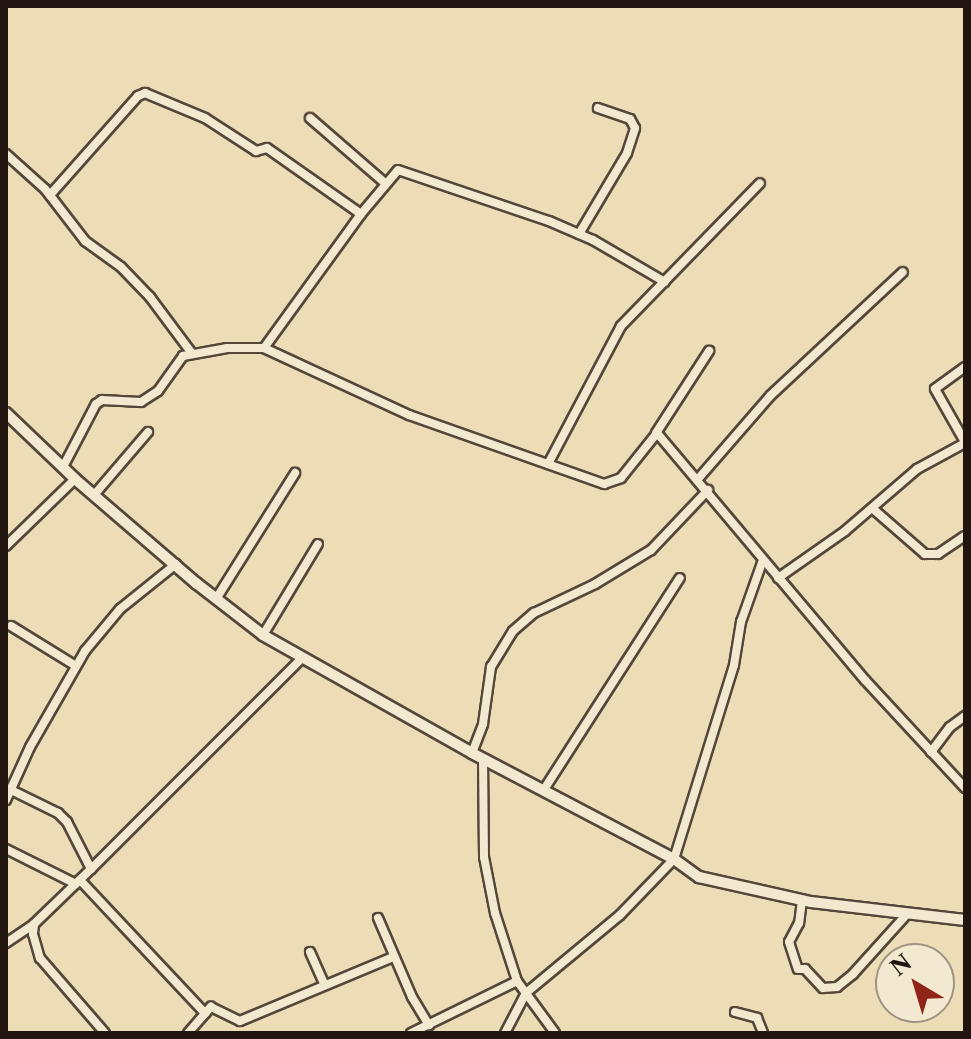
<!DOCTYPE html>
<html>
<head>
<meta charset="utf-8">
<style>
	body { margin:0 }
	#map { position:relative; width:971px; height:1039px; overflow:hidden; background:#ecddb7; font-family:"Libre Caslon Text",serif }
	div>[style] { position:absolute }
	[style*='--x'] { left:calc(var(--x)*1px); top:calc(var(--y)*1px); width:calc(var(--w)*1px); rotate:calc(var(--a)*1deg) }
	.roads { filter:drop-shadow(2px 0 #54473a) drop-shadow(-2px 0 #54473a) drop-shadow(0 2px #54473a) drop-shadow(0 -2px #54473a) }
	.minor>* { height:8px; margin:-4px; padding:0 4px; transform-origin:4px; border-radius:4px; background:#f3e9d0 }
	.tertiary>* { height:10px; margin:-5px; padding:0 5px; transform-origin:5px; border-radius:5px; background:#f3e9d0 }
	span { translate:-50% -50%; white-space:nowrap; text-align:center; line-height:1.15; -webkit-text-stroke:6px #f3e9d0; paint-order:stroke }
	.frame { position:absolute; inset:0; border:8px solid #221510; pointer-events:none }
	.north { position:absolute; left:875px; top:943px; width:80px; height:80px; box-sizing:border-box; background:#f3e9d0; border:2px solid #9f9483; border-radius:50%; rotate:322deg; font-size:22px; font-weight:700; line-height:32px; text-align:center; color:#221510 }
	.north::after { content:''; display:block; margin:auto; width:28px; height:36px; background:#8f2418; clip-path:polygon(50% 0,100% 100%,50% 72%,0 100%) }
</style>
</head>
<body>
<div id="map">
	<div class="roads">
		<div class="minor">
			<div style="--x:310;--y:118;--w:99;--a:40.9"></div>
			<div style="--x:6;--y:154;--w:52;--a:41.9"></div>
			<div style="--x:45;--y:189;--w:66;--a:52.4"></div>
			<div style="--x:85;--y:241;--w:44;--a:35.8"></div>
			<div style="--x:121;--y:267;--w:42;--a:46"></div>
			<div style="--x:150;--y:297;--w:69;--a:53.3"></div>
			<div style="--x:50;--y:195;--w:132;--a:-48.4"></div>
			<div style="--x:138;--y:96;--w:8;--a:-23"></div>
			<div style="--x:145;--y:93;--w:65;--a:22.6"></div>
			<div style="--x:205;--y:118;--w:61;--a:32.9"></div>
			<div style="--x:256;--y:151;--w:11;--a:-15"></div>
			<div style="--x:267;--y:148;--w:115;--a:35.1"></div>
			<div style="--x:579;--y:234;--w:94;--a:-59.3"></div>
			<div style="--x:627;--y:153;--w:26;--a:-72"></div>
			<div style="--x:635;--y:128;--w:10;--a:-119"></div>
			<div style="--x:630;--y:119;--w:34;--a:-161"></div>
			<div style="--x:264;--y:348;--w:165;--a:-54.1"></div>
			<div style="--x:361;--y:214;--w:57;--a:-49.9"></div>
			<div style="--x:398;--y:170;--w:159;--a:18.7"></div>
			<div style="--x:549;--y:221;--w:48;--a:23.4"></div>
			<div style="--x:593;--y:240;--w:83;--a:30.3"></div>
			<div style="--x:965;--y:367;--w:37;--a:144"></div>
			<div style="--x:935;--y:389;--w:61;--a:60.5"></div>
			<div style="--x:656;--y:433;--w:98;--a:-57.1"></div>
			<div style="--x:548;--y:464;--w:156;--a:-62.1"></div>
			<div style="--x:621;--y:326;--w:199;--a:-45.8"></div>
			<div style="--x:63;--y:467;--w:71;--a:-62.4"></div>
			<div style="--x:96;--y:404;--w:7;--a:-34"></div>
			<div style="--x:102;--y:400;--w:39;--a:3"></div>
			<div style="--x:141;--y:402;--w:20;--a:-33"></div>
			<div style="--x:158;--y:391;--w:43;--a:-54.5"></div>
			<div style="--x:183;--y:356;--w:45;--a:-10.3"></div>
			<div style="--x:227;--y:348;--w:37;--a:0"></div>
			<div style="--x:264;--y:348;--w:160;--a:24.8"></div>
			<div style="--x:409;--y:415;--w:207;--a:19.5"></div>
			<div style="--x:604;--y:484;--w:18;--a:-19"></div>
			<div style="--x:621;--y:478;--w:58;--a:-51.3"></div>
			<div style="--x:657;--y:433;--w:323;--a:49.9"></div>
			<div style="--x:865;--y:680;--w:147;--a:47.2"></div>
			<div style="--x:698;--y:479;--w:111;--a:-49"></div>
			<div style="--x:771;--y:395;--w:180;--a:-43"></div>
			<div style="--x:94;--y:495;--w:83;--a:-49.4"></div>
			<div style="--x:872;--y:508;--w:70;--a:41"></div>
			<div style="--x:925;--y:554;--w:13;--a:0"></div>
			<div style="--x:938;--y:554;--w:32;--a:-34"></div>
			<div style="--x:6;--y:546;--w:96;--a:-44.2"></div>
			<div style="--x:778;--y:578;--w:82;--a:-35"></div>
			<div style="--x:845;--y:531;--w:95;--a:-40.7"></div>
			<div style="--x:917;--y:469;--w:55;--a:-28.4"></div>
			<div style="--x:216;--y:599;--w:149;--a:-57.9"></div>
			<div style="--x:11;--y:626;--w:76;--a:31.6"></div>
			<div style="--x:263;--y:635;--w:106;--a:-58.9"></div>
			<div style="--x:931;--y:752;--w:31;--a:-53"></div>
			<div style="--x:950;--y:727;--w:19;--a:-36"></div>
			<div style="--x:472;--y:753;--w:31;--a:-69"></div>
			<div style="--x:483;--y:724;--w:58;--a:-82"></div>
			<div style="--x:491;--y:667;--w:42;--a:-58.6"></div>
			<div style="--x:513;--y:631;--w:28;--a:-41"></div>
			<div style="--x:534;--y:613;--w:68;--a:-25.4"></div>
			<div style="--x:595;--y:584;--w:66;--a:-31.3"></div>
			<div style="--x:651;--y:550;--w:83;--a:-46.5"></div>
			<div style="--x:483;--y:759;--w:98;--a:89.4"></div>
			<div style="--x:484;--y:857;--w:57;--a:78.9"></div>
			<div style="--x:495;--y:913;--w:71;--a:72.1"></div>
			<div style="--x:517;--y:981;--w:64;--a:53.8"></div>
			<div style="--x:7;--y:788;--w:57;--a:26.1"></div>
			<div style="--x:58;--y:813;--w:13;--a:45"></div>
			<div style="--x:67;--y:822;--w:53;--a:62.9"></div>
			<div style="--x:543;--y:791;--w:253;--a:-57.3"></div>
			<div style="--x:6;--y:800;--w:58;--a:-65.6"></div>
			<div style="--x:30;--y:747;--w:111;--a:-60.2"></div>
			<div style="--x:85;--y:651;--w:55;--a:-50.2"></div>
			<div style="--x:120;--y:609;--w:72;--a:-38.8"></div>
			<div style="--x:6;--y:849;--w:78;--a:26.6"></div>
			<div style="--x:80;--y:880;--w:183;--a:46.8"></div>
			<div style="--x:802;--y:900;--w:23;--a:97"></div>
			<div style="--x:799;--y:923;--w:21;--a:118"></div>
			<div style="--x:789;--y:942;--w:28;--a:72"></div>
			<div style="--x:798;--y:969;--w:7;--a:0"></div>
			<div style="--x:805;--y:969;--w:26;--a:47"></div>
			<div style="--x:823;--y:988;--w:14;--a:-4"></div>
			<div style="--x:837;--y:987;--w:21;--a:-39"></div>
			<div style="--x:853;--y:974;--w:81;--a:-48"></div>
			<div style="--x:378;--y:918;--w:86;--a:66.7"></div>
			<div style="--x:412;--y:997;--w:33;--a:59"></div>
			<div style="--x:34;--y:924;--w:10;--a:96"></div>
			<div style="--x:33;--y:934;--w:25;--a:74"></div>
			<div style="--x:40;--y:958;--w:99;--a:49.1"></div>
			<div style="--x:6;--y:943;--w:34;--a:-34"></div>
			<div style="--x:34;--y:924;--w:79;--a:-44"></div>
			<div style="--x:91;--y:869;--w:298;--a:-45"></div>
			<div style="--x:310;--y:952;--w:36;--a:66"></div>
			<div style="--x:735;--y:1012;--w:23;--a:15"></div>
			<div style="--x:757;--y:1018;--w:16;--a:68"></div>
			<div style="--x:188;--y:1033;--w:35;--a:-49"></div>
			<div style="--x:211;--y:1007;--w:32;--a:26"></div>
			<div style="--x:240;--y:1021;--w:166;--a:-22.7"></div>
			<div style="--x:411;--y:1033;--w:118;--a:-26.1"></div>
			<div style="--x:505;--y:1033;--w:45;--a:-62.3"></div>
			<div style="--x:526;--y:993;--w:122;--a:-39.7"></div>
			<div style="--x:620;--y:915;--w:78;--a:-46"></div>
			<div style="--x:674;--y:859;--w:203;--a:-72.8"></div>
			<div style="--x:734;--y:665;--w:44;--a:-80.8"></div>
			<div style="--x:741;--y:622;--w:66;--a:-70.5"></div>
		</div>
		<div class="tertiary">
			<div style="--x:6;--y:413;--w:95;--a:43.7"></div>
			<div style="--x:75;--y:479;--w:160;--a:40.7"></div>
			<div style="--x:196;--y:583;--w:85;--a:37.8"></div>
			<div style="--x:263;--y:635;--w:240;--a:29.4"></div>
			<div style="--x:472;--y:753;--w:228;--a:27.7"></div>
			<div style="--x:674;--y:859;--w:31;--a:36"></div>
			<div style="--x:699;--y:877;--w:115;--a:12.6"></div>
			<div style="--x:811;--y:902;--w:155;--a:6.7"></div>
		</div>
	</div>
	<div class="frame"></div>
	<div class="north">N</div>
</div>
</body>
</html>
